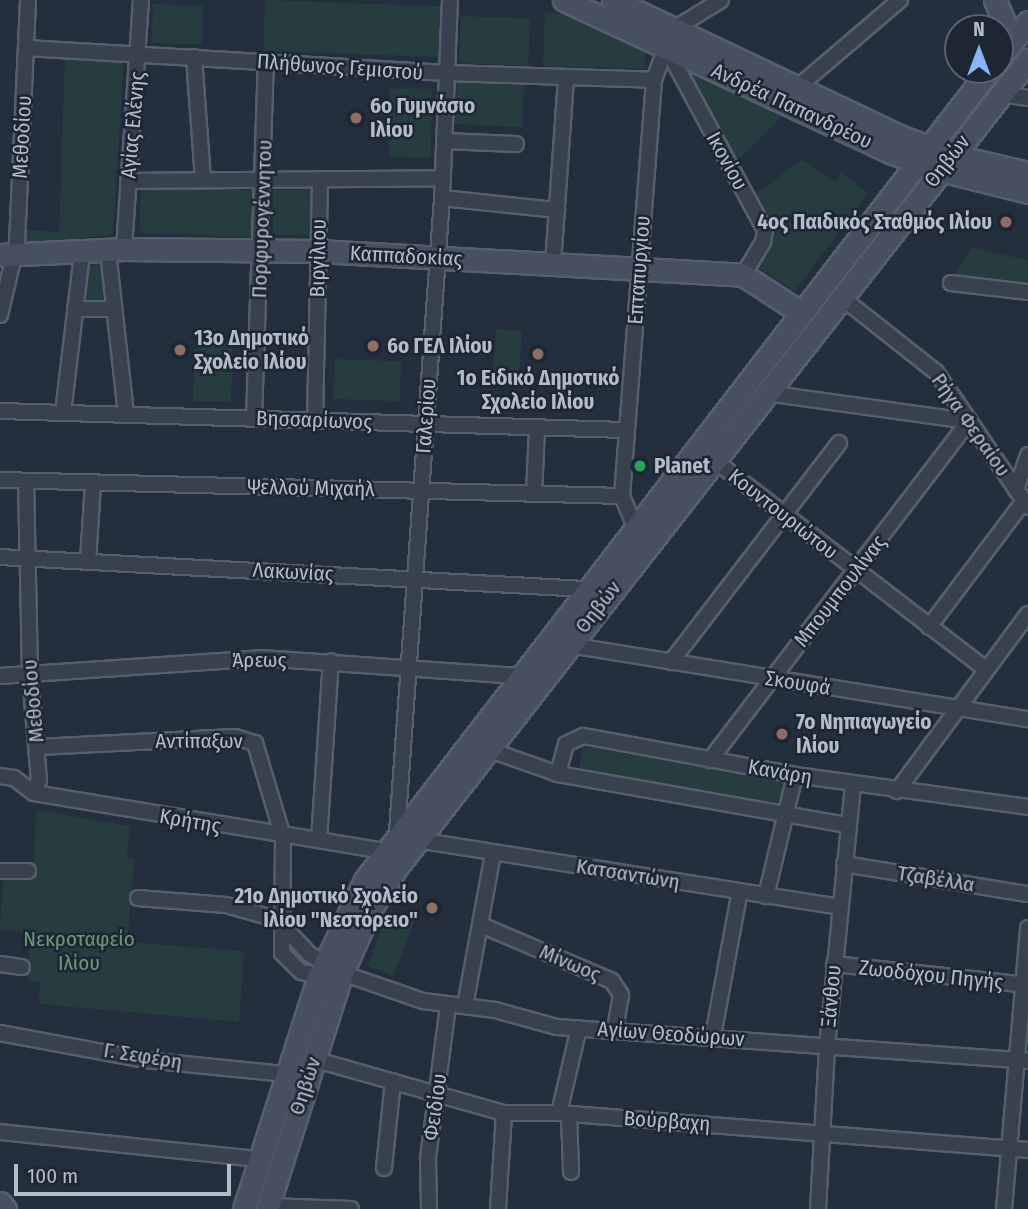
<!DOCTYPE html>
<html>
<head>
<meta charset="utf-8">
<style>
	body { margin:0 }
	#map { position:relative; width:1028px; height:1209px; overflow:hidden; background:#242f3e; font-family:"Fira Sans Condensed",sans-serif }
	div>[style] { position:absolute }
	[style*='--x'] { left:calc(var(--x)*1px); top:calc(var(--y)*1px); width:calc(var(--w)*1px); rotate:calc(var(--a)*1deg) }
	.green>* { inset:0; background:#263c3f; transform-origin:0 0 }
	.roads { filter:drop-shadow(2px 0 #565f6c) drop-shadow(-2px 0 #565f6c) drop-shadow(0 2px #565f6c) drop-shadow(0 -2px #565f6c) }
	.street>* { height:14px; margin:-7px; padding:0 7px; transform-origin:7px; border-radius:7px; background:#38414e }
	.secondary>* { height:21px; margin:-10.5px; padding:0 10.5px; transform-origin:10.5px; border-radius:10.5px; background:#465061 }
	.dots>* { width:19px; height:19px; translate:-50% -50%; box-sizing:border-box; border:4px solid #1d2633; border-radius:50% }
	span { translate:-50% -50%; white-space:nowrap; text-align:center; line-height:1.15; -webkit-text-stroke:5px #1d2633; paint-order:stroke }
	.street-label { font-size:21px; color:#b4bcc9 }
	.poi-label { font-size:21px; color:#b4bcc9; font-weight:700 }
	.left { translate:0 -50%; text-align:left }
	.right { translate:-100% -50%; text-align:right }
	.park-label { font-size:21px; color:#6b9a76 }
	.north { position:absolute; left:944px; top:14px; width:70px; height:70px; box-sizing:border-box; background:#1d2633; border:2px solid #59626f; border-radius:50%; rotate:0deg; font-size:19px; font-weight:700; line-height:28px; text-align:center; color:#b4bcc9 }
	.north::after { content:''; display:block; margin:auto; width:24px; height:32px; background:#8ab4f8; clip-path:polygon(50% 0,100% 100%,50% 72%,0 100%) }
	.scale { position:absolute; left:14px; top:1164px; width:217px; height:32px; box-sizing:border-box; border:4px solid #b4bcc9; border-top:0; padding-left:9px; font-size:21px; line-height:24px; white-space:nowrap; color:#b4bcc9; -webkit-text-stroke:5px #1d2633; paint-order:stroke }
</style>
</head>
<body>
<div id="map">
	<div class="green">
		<div style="left:265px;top:0;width:176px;height:51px;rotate:2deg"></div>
		<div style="left:153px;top:4px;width:50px;height:39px;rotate:2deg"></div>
		<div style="clip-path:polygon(545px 12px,571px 15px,645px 51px,645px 69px,543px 66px)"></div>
		<div style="left:461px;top:16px;width:69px;height:47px;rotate:2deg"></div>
		<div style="clip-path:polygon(65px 58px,124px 61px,113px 234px,26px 245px,26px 230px,59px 232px)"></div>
		<div style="clip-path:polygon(685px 69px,784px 114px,737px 161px)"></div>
		<div style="left:457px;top:82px;width:67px;height:42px;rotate:3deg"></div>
		<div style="left:390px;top:88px;width:42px;height:69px;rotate:1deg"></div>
		<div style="clip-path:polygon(802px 160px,835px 181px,842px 173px,868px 193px,795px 291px,758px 267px,776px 233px,755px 194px)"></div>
		<div style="left:141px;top:186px;width:113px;height:47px;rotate:2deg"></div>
		<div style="left:273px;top:190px;width:37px;height:45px"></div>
		<div style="clip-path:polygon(972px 248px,1028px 260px,1028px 283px,954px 275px)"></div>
		<div style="clip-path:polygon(105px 262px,109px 307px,84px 306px,88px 267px)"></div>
		<div style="left:496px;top:329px;width:26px;height:45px;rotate:4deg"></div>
		<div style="left:195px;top:341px;width:38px;height:60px;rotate:2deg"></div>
		<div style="left:335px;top:359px;width:66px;height:40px;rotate:2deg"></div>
		<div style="left:583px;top:746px;width:203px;height:25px;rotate:10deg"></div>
		<div style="clip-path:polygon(36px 810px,130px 826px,127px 857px,135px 858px,127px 942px,244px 951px,239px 1022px,39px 1004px,40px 982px,27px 981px,30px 933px,0 930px,3px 879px,33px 880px)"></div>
		<div style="left:389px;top:910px;width:28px;height:60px;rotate:21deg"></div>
	</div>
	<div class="roads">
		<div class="street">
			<div style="--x:674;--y:29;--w:55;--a:-31.7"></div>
			<div style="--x:26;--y:48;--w:422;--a:3.4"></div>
			<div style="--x:447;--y:73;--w:207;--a:1.9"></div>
			<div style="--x:667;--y:49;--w:206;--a:61.6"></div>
			<div style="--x:765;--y:230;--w:12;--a:99"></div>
			<div style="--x:763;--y:242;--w:39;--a:121"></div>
			<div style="--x:194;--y:57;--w:123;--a:85.8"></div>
			<div style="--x:798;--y:87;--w:134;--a:-40.5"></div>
			<div style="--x:1000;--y:94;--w:28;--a:8"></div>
			<div style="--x:444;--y:141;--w:72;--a:2.4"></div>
			<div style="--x:128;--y:181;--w:315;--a:-0.5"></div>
			<div style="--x:442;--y:198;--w:116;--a:6"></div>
			<div style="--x:124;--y:249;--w:250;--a:-86.1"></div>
			<div style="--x:108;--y:251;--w:165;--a:83.7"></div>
			<div style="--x:553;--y:264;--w:187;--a:-86"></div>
			<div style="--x:951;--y:283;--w:78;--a:6.7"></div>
			<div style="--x:841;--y:297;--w:121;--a:38.3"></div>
			<div style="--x:936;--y:372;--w:163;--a:55.7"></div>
			<div style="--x:75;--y:309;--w:39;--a:0"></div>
			<div style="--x:0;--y:315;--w:74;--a:-76.7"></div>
			<div style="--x:17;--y:243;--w:243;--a:-87.4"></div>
			<div style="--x:766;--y:393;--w:205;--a:7.9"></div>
			<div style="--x:0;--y:411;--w:627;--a:1.74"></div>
			<div style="--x:63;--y:413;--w:161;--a:-83.2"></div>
			<div style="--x:254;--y:419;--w:357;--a:-88.1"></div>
			<div style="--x:315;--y:420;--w:241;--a:-88.8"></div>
			<div style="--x:714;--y:460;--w:342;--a:37.6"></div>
			<div style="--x:0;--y:480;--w:622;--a:1.47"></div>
			<div style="--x:26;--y:481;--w:196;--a:88.8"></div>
			<div style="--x:30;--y:677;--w:103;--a:85"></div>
			<div style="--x:39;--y:780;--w:14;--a:111"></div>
			<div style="--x:1016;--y:490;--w:37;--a:-71"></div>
			<div style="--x:534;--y:494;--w:67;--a:-87.4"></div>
			<div style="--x:622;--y:496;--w:417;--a:-85.6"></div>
			<div style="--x:654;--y:80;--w:35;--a:-70"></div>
			<div style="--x:622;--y:496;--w:33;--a:67"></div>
			<div style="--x:0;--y:557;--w:587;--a:3.13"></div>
			<div style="--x:88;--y:561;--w:78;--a:-86.3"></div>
			<div style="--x:929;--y:627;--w:158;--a:-53"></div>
			<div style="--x:569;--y:645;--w:465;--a:9.2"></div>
			<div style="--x:671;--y:662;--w:276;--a:-52.5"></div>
			<div style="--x:0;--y:676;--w:262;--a:-3.9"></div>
			<div style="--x:261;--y:658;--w:258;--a:4"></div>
			<div style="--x:38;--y:747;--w:197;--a:-2.9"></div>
			<div style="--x:235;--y:737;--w:21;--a:17"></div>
			<div style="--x:255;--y:743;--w:98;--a:73.4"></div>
			<div style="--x:283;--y:837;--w:116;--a:90.5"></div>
			<div style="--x:282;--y:953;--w:27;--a:45"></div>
			<div style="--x:301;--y:972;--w:26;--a:9"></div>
			<div style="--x:487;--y:749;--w:75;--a:19.4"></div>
			<div style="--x:558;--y:774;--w:294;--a:10"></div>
			<div style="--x:710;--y:760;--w:427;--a:-52.6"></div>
			<div style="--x:558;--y:774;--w:31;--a:-75"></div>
			<div style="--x:566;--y:744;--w:19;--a:-25"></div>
			<div style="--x:583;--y:736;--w:216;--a:10.4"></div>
			<div style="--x:795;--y:775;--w:235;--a:7.8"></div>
			<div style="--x:0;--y:776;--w:14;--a:8"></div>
			<div style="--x:14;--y:778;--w:25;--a:37"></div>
			<div style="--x:34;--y:793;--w:355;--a:9.4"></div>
			<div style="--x:897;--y:791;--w:220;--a:-53.5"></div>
			<div style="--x:397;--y:832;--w:636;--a:-85.94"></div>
			<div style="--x:442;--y:198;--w:198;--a:-87.7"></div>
			<div style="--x:319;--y:840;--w:179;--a:-86.2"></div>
			<div style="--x:417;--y:840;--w:428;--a:9"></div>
			<div style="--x:844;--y:864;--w:186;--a:9.3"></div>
			<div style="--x:0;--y:871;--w:28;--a:0"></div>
			<div style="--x:766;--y:896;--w:124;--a:-76.5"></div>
			<div style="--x:138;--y:898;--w:88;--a:4.5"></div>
			<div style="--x:226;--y:905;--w:59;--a:15.7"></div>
			<div style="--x:481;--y:925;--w:142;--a:23.1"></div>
			<div style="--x:612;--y:981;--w:17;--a:57"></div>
			<div style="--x:621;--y:995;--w:34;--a:100"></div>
			<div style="--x:284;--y:927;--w:37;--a:47"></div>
			<div style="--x:309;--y:954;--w:38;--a:30"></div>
			<div style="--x:342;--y:973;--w:86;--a:19.1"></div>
			<div style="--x:423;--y:1001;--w:73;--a:7.1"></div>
			<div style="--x:495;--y:1010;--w:64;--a:15.3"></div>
			<div style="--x:557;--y:1027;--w:472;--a:4.1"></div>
			<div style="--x:0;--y:964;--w:22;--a:8"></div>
			<div style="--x:834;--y:964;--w:195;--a:6.2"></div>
			<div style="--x:465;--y:1006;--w:156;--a:-79.6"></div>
			<div style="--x:0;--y:1033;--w:147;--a:10.5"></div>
			<div style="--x:145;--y:1060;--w:142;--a:5.7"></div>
			<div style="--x:713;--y:1036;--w:147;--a:-79.5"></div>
			<div style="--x:313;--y:1059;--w:198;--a:15.8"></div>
			<div style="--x:504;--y:1113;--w:55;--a:0"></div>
			<div style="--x:559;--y:1113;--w:470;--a:4.5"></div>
			<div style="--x:559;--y:1113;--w:87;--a:-76.8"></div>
			<div style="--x:569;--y:1114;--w:58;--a:88"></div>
			<div style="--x:0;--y:1132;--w:260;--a:6"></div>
			<div style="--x:384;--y:1168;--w:87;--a:-84.1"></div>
			<div style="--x:268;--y:1206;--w:83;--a:2.1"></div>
			<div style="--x:429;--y:1209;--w:51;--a:-91.1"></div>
			<div style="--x:428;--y:1158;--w:153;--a:-82.5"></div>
			<div style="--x:498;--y:1209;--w:96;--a:-86.4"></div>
			<div style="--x:818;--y:1209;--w:163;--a:-86.8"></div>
			<div style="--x:827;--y:1046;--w:263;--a:-84.3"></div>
			<div style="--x:1004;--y:1209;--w:282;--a:-85.1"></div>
		</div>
		<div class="secondary">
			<div style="--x:564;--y:0;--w:360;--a:25"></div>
			<div style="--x:890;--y:152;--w:53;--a:19.8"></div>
			<div style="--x:940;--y:170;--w:91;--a:14"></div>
			<div style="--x:613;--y:0;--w:320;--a:25.4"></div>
			<div style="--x:902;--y:137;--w:52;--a:20.2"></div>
			<div style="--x:951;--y:155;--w:79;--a:13.2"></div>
			<div style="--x:995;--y:0;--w:44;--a:67.5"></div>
			<div style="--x:1000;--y:56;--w:44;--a:-50.5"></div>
			<div style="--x:0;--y:255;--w:124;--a:-2.8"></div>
			<div style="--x:124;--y:249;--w:194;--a:0.6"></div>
			<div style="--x:318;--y:251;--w:426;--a:3.2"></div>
			<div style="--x:743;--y:275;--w:68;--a:33"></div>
			<div style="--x:0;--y:1203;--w:8;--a:50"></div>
			<div style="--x:244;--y:1209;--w:243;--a:-72.2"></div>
			<div style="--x:318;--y:978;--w:109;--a:-64.4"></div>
			<div style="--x:365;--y:880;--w:1022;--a:-52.39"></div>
			<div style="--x:267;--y:1209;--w:248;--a:-72.4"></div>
			<div style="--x:342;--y:973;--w:67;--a:-66.1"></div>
			<div style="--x:369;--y:912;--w:52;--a:-58.5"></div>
			<div style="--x:396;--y:868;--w:1026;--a:-51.97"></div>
		</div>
	</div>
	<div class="dots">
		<div style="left:356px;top:118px;background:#8d6e63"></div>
		<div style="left:1006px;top:222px;background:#8d6e63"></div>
		<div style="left:373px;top:346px;background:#8d6e63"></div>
		<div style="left:180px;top:350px;background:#8d6e63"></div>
		<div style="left:538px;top:354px;background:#8d6e63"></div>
		<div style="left:640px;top:466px;background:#2e9e5b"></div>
		<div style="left:782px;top:734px;background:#8d6e63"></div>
		<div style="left:432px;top:908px;background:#8d6e63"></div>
	</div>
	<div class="street-label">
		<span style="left:340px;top:67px;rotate:4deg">Πλήθωνος Γεμιστού</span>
		<span style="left:792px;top:106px;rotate:25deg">Ανδρέα Παπανδρέου</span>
		<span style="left:133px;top:125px;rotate:-85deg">Αγίας Ελένης</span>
		<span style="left:22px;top:137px;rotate:-87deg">Μεθοδίου</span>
		<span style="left:727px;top:161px;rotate:61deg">Ικονίου</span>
		<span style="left:947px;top:161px;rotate:-52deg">Θηβών</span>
		<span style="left:262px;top:219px;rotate:-88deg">Πορφυρογέννητου</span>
		<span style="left:406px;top:256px;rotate:3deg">Καππαδοκίας</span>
		<span style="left:318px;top:258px;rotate:-89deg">Βιργίλιου</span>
		<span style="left:639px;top:270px;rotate:-86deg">Επταπυργίου</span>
		<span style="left:426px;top:416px;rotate:-86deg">Γαλερίου</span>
		<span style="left:314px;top:420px;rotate:2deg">Βησσαρίωνος</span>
		<span style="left:971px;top:425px;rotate:55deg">Ρήγα Φεραίου</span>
		<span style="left:311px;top:488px;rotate:1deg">Ψελλού Μιχαήλ</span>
		<span style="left:783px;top:514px;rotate:38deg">Κουντουριώτου</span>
		<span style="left:293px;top:572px;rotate:3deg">Λακωνίας</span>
		<span style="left:840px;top:591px;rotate:-52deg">Μπουμπουλίνας</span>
		<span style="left:598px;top:607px;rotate:-52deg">Θηβών</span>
		<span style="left:259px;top:660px">Άρεως</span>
		<span style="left:798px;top:683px;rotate:9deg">Σκουφά</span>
		<span style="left:33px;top:701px;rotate:-95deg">Μεθοδίου</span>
		<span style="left:199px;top:741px">Αντίπαξων</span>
		<span style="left:780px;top:772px;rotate:10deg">Κανάρη</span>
		<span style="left:190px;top:821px;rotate:10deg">Κρήτης</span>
		<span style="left:628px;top:874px;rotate:9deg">Κατσαντώνη</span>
		<span style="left:936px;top:879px;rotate:9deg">Τζαβέλλα</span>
		<span style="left:570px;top:963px;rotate:23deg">Μίνωος</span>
		<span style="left:931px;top:975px;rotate:6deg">Ζωοδόχου Πηγής</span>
		<span style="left:831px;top:996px;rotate:-85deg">Ξάνθου</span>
		<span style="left:671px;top:1034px;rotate:4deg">Αγίων Θεοδώρων</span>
		<span style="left:143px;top:1056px;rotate:9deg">Γ. Σεφέρη</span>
		<span style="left:305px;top:1086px;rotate:-72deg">Θηβών</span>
		<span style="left:435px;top:1107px;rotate:-82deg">Φειδίου</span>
		<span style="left:667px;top:1121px;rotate:4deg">Βούρβαχη</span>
	</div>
	<div class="poi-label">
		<span class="left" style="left:370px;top:118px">6ο Γυμνάσιο<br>Ιλίου</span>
		<span class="right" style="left:992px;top:222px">4ος Παιδικός Σταθμός Ιλίου</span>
		<span class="left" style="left:194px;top:350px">13ο Δημοτικό<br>Σχολείο Ιλίου</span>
		<span class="left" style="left:387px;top:346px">6ο ΓΕΛ Ιλίου</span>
		<span style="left:538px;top:390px">1ο Ειδικό Δημοτικό<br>Σχολείο Ιλίου</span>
		<span class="left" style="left:654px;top:466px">Planet</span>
		<span class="left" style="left:796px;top:734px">7ο Νηπιαγωγείο<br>Ιλίου</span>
		<span class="right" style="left:418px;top:908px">21ο Δημοτικό Σχολείο<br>Ιλίου "Νεστόρειο"</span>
	</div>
	<div class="park-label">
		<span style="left:79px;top:951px">Νεκροταφείο<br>Ιλίου</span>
	</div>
	<div class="north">N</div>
	<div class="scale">100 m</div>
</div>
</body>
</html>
